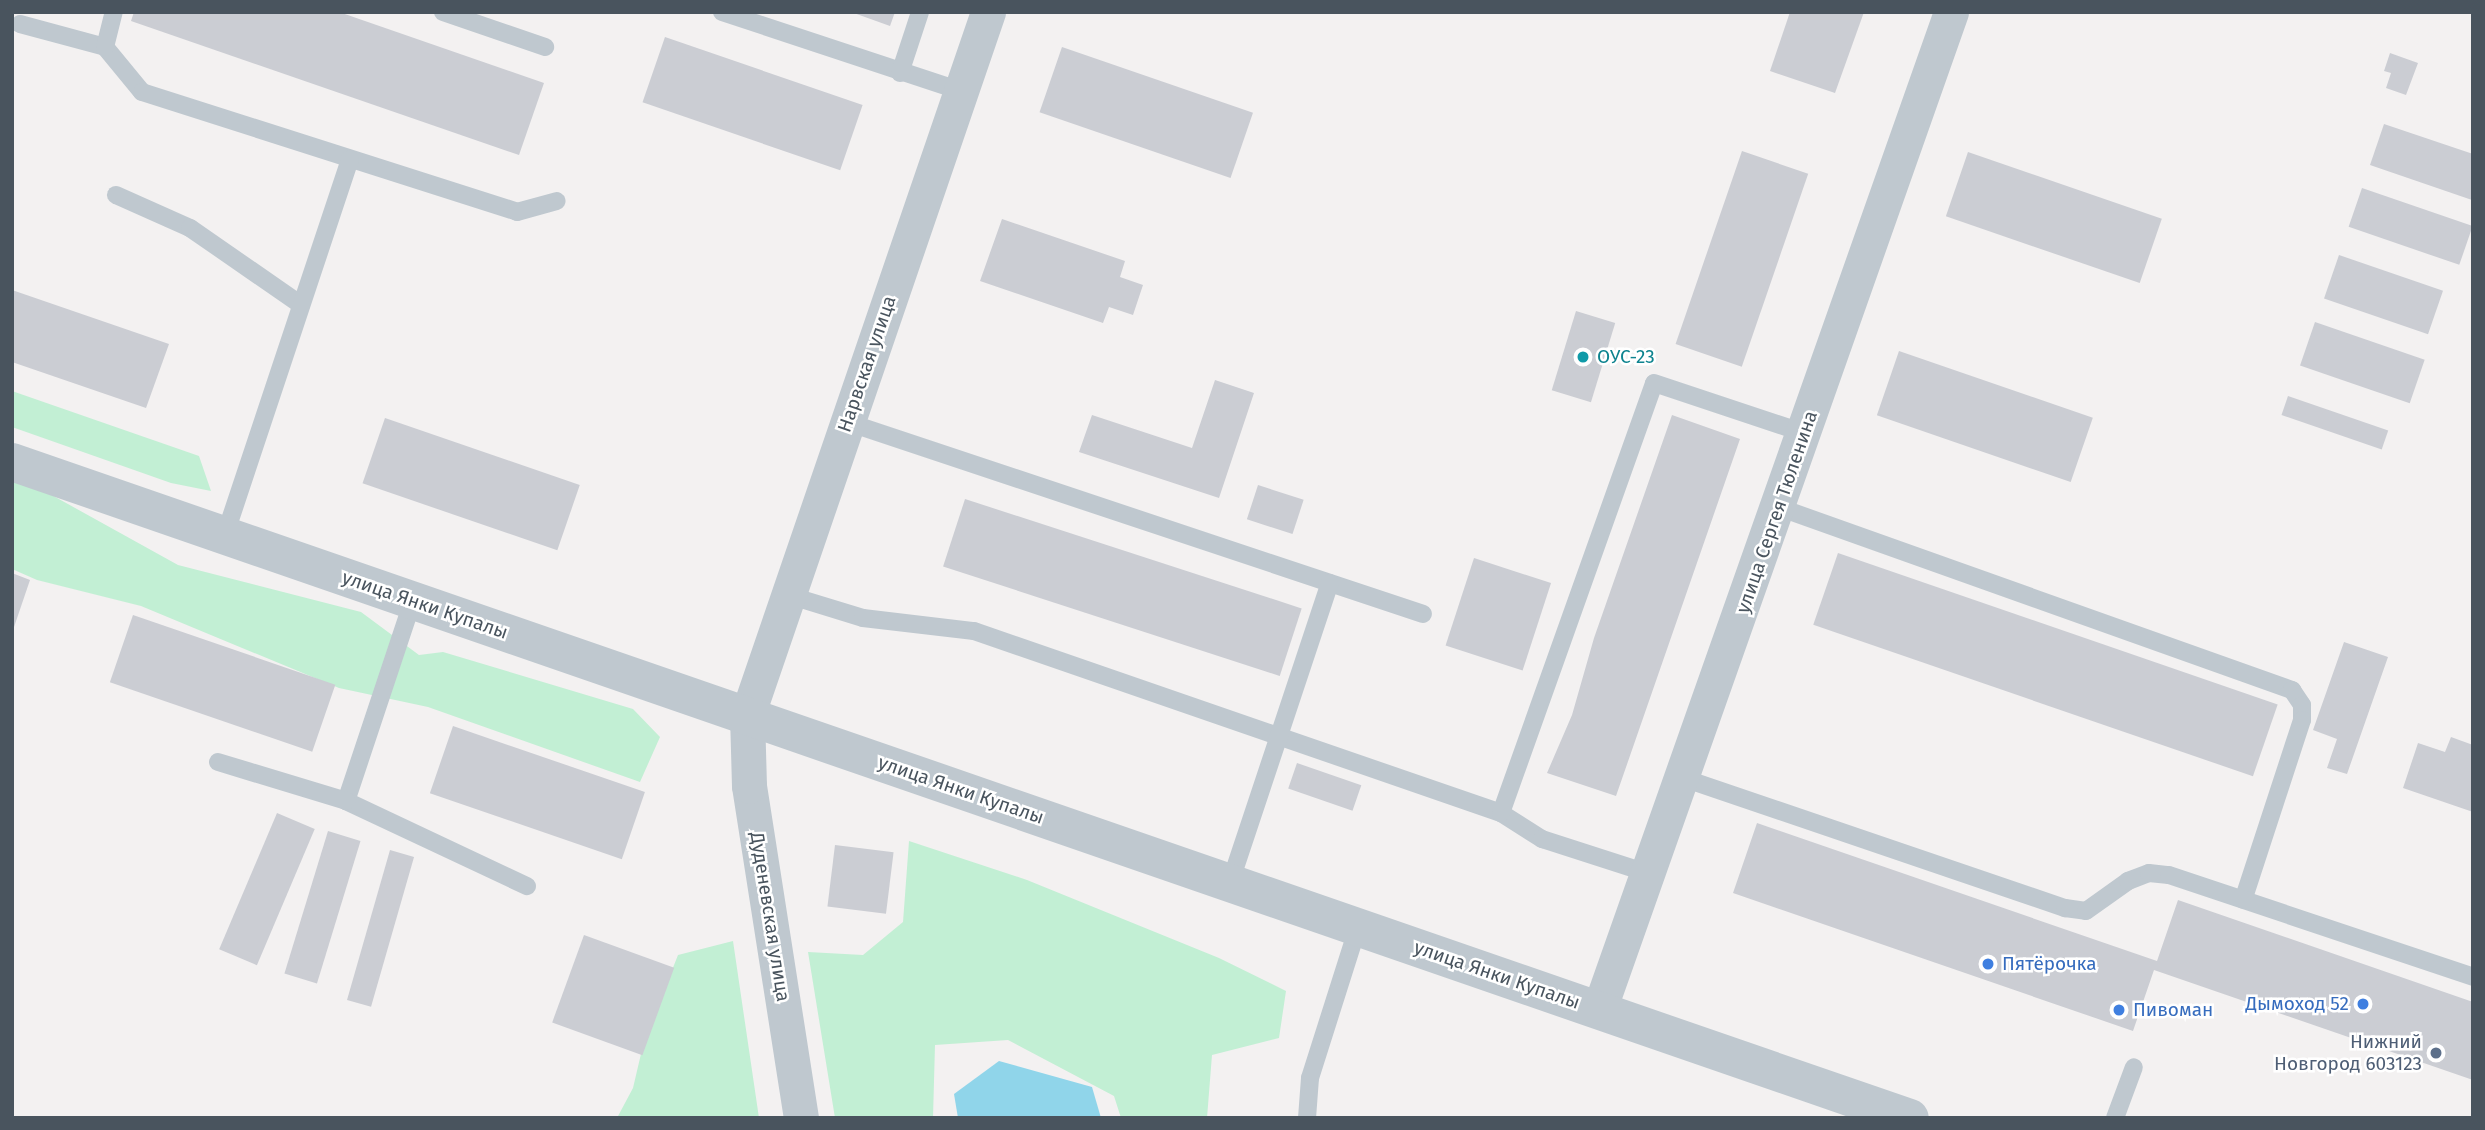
<!DOCTYPE html>
<html>
<head>
<meta charset="utf-8">
<style>
	body { margin:0 }
	#map { position:relative; width:2485px; height:1130px; overflow:hidden; background:#f3f1f1; font-family:"Fira Sans",sans-serif }
	div>[style] { position:absolute }
	[style*='--x'] { left:calc(var(--x)*1px); top:calc(var(--y)*1px); width:calc(var(--w)*1px); rotate:calc(var(--a)*1deg) }
	.green>* { inset:0; background:#c2efd4 }
	.water>* { inset:0; background:#90d5ea }
	.building>* { inset:0; background:#cbcdd3; transform-origin:0 0 }
	.service>* { height:18px; margin:-9px; padding:0 9px; transform-origin:9px; border-radius:9px; background:#bfc8cf }
	.minor>* { height:35px; margin:-17.5px; padding:0 17.5px; transform-origin:17.5px; border-radius:17.5px; background:#bfc8cf }
	.tertiary>* { height:38px; margin:-19px; padding:0 19px; transform-origin:19px; border-radius:19px; background:#bfc8cf }
	.dots>* { width:19px; height:19px; translate:-50% -50%; box-sizing:border-box; border:4px solid #fff; border-radius:50% }
	span { translate:-50% -50%; white-space:nowrap; text-align:center; line-height:1.15; -webkit-text-stroke:5px #fff; paint-order:stroke }
	.culture-label { font-size:19px; color:#0d838f }
	.left { translate:0 -50%; text-align:left }
	.street-label { font-size:19px; color:#49545e }
	.shop-label { font-size:19px; color:#366cbe }
	.right { translate:-100% -50%; text-align:right }
	.service-label { font-size:19px; color:#4e5e75 }
	.frame { position:absolute; inset:0; border:14px solid #49545e; pointer-events:none }
</style>
</head>
<body>
<div id="map">
	<div class="green">
		<div style="clip-path:polygon(12px 391px,199px 456px,211px 491px,171px 483px,12px 427px)"></div>
		<div style="clip-path:polygon(12px 480px,30px 483px,178px 565px,361px 612px,419px 655px,443px 652px,633px 709px,660px 737px,640px 782px,428px 707px,339px 688px,141px 606px,37px 580px,12px 569px)"></div>
		<div style="clip-path:polygon(909px 841px,1027px 880px,1219px 958px,1286px 991px,1279px 1038px,1212px 1055px,1207px 1118px,1121px 1118px,1114px 1096px,1008px 1040px,935px 1045px,933px 1118px,835px 1118px,808px 952px,863px 955px,903px 922px)"></div>
		<div style="clip-path:polygon(733px 941px,759px 1118px,617px 1118px,633px 1088px,644px 1041px,678px 955px)"></div>
	</div>
	<div class="water">
		<div style="clip-path:polygon(999px 1061px,1092px 1087px,1101px 1118px,958px 1118px,954px 1094px)"></div>
	</div>
	<div class="building">
		<div style="clip-path:polygon(134px 12px,339px 12px,544px 83px,519px 155px,131px 21px)"></div>
		<div style="clip-path:polygon(851px 12px,895px 12px,890px 26px)"></div>
		<div style="clip-path:polygon(1790px 12px,1864px 12px,1835px 93px,1770px 71px)"></div>
		<div style="left:665px;top:37px;width:209px;height:69px;rotate:19deg"></div>
		<div style="left:1062px;top:47px;width:202px;height:69px;rotate:19deg"></div>
		<div style="clip-path:polygon(2390px 53px,2418px 63px,2406px 95px,2386px 88px,2391px 73px,2384px 71px)"></div>
		<div style="clip-path:polygon(2384px 124px,2473px 154px,2472px 200px,2370px 165px)"></div>
		<div style="left:1742px;top:151px;width:70px;height:204px;rotate:19deg"></div>
		<div style="left:1968px;top:152px;width:205px;height:68px;rotate:19deg"></div>
		<div style="left:2362px;top:188px;width:117px;height:41px;rotate:19deg"></div>
		<div style="clip-path:polygon(1002px 219px,1125px 261px,1120px 277px,1143px 285px,1133px 315px,1109px 307px,1103px 323px,980px 281px)"></div>
		<div style="left:2339px;top:255px;width:110px;height:46px;rotate:19deg"></div>
		<div style="clip-path:polygon(12px 290px,169px 344px,146px 408px,12px 362px)"></div>
		<div style="left:1576px;top:311px;width:41px;height:83px;rotate:17deg"></div>
		<div style="left:2315px;top:322px;width:116px;height:46px;rotate:19deg"></div>
		<div style="left:1899px;top:351px;width:205px;height:68px;rotate:19deg"></div>
		<div style="clip-path:polygon(1215px 380px,1254px 393px,1219px 498px,1079px 452px,1092px 415px,1192px 448px)"></div>
		<div style="left:2288px;top:396px;width:106px;height:20px;rotate:19deg"></div>
		<div style="clip-path:polygon(1672px 415px,1740px 439px,1616px 796px,1547px 773px,1572px 715px,1594px 638px)"></div>
		<div style="left:385px;top:418px;width:206px;height:69px;rotate:19deg"></div>
		<div style="left:1258px;top:485px;width:48px;height:36px;rotate:18deg"></div>
		<div style="left:965px;top:499px;width:354px;height:71px;rotate:18deg"></div>
		<div style="left:1838px;top:553px;width:465px;height:76px;rotate:19deg"></div>
		<div style="left:1474px;top:558px;width:81px;height:92px;rotate:18deg"></div>
		<div style="clip-path:polygon(12px 573px,30px 580px,13px 630px,12px 630px)"></div>
		<div style="left:133px;top:615px;width:214px;height:71px;rotate:19deg"></div>
		<div style="clip-path:polygon(2344px 642px,2388px 657px,2347px 774px,2327px 768px,2337px 739px,2313px 730px)"></div>
		<div style="left:453px;top:726px;width:203px;height:71px;rotate:19deg"></div>
		<div style="clip-path:polygon(2451px 737px,2473px 745px,2473px 812px,2403px 788px,2418px 743px,2445px 752px)"></div>
		<div style="left:1297px;top:763px;width:68px;height:27px;rotate:19deg"></div>
		<div style="left:277px;top:813px;width:41px;height:148px;rotate:23deg"></div>
		<div style="clip-path:polygon(1757px 823px,2157px 961px,2178px 900px,2473px 1002px,2473px 1080px,2154px 970px,2133px 1031px,1733px 893px)"></div>
		<div style="left:328px;top:831px;width:34px;height:149px;rotate:17deg"></div>
		<div style="left:835px;top:845px;width:59px;height:62px;rotate:7deg"></div>
		<div style="left:390px;top:850px;width:25px;height:156px;rotate:16deg"></div>
		<div style="left:584px;top:935px;width:96px;height:93px;rotate:20deg"></div>
	</div>
	<div class="service">
		<div style="--x:443;--y:12;--w:108;--a:18.9"></div>
		<div style="--x:722;--y:12;--w:252;--a:18.3"></div>
		<div style="--x:20;--y:24;--w:88;--a:15.1"></div>
		<div style="--x:105;--y:47;--w:58;--a:50.6"></div>
		<div style="--x:142;--y:92;--w:394;--a:17.7"></div>
		<div style="--x:517;--y:212;--w:41;--a:-15.4"></div>
		<div style="--x:105;--y:47;--w:36;--a:-76"></div>
		<div style="--x:900;--y:73;--w:64;--a:-71.8"></div>
		<div style="--x:116;--y:195;--w:81;--a:24"></div>
		<div style="--x:190;--y:228;--w:135;--a:34.7"></div>
		<div style="--x:847;--y:422;--w:607;--a:18.43"></div>
		<div style="--x:1778;--y:507;--w:546;--a:19.6"></div>
		<div style="--x:2292;--y:690;--w:18;--a:56"></div>
		<div style="--x:2302;--y:705;--w:15;--a:90"></div>
		<div style="--x:2302;--y:720;--w:189;--a:108.1"></div>
		<div style="--x:225;--y:535;--w:396;--a:-71.6"></div>
		<div style="--x:788;--y:595;--w:78;--a:17"></div>
		<div style="--x:863;--y:618;--w:112;--a:6.7"></div>
		<div style="--x:974;--y:631;--w:558;--a:19.05"></div>
		<div style="--x:1501;--y:813;--w:49;--a:32.4"></div>
		<div style="--x:1542;--y:839;--w:110;--a:17.9"></div>
		<div style="--x:413;--y:600;--w:212;--a:108.4"></div>
		<div style="--x:346;--y:801;--w:200;--a:25.2"></div>
		<div style="--x:218;--y:762;--w:134;--a:16.9"></div>
		<div style="--x:1683;--y:778;--w:404;--a:18.8"></div>
		<div style="--x:2065;--y:908;--w:21;--a:8"></div>
		<div style="--x:2086;--y:911;--w:52;--a:-35.5"></div>
		<div style="--x:2128;--y:881;--w:22;--a:-21"></div>
		<div style="--x:2149;--y:873;--w:20;--a:6"></div>
		<div style="--x:2169;--y:875;--w:321;--a:18.5"></div>
		<div style="--x:1501;--y:813;--w:456;--a:-70.4"></div>
		<div style="--x:1654;--y:383;--w:158;--a:18.4"></div>
		<div style="--x:1230;--y:883;--w:316;--a:-71.6"></div>
		<div style="--x:1307;--y:1118;--w:40;--a:-85.7"></div>
		<div style="--x:1310;--y:1078;--w:158;--a:-72.4"></div>
		<div style="--x:2115;--y:1118;--w:54;--a:-69.6"></div>
	</div>
	<div class="minor">
		<div style="--x:1599;--y:1010;--w:1058;--a:-70.57"></div>
		<div style="--x:801;--y:1118;--w:336;--a:-98.9"></div>
		<div style="--x:749;--y:786;--w:70;--a:-91.6"></div>
		<div style="--x:747;--y:716;--w:744;--a:-71.1"></div>
	</div>
	<div class="tertiary">
		<div style="--x:12;--y:462;--w:2008;--a:19.07"></div>
	</div>
	<div class="dots">
		<div style="left:1583px;top:357px;background:#0f9aa8"></div>
		<div style="left:1988px;top:964px;background:#3f7fe0"></div>
		<div style="left:2363px;top:1004px;background:#3f7fe0"></div>
		<div style="left:2119px;top:1010px;background:#3f7fe0"></div>
		<div style="left:2436px;top:1053px;background:#5c6f8a"></div>
	</div>
	<div class="culture-label">
		<span class="left" style="left:1597px;top:357px">ОУС-23</span>
	</div>
	<div class="street-label">
		<span style="left:867px;top:364px;rotate:-71deg">Нарвская улица</span>
		<span style="left:1777px;top:512px;rotate:-71deg">улица Сергея Тюленина</span>
		<span style="left:425px;top:605px;rotate:19deg">улица Янки Купалы</span>
		<span style="left:961px;top:790px;rotate:19deg">улица Янки Купалы</span>
		<span style="left:770px;top:917px;rotate:81deg">Дуденевская улица</span>
		<span style="left:1497px;top:975px;rotate:19deg">улица Янки Купалы</span>
	</div>
	<div class="shop-label">
		<span class="left" style="left:2002px;top:964px">Пятёрочка</span>
		<span class="right" style="left:2349px;top:1004px">Дымоход 52</span>
		<span class="left" style="left:2133px;top:1010px">Пивоман</span>
	</div>
	<div class="service-label">
		<span class="right" style="left:2422px;top:1053px">Нижний<br>Новгород 603123</span>
	</div>
	<div class="frame"></div>
</div>
</body>
</html>
